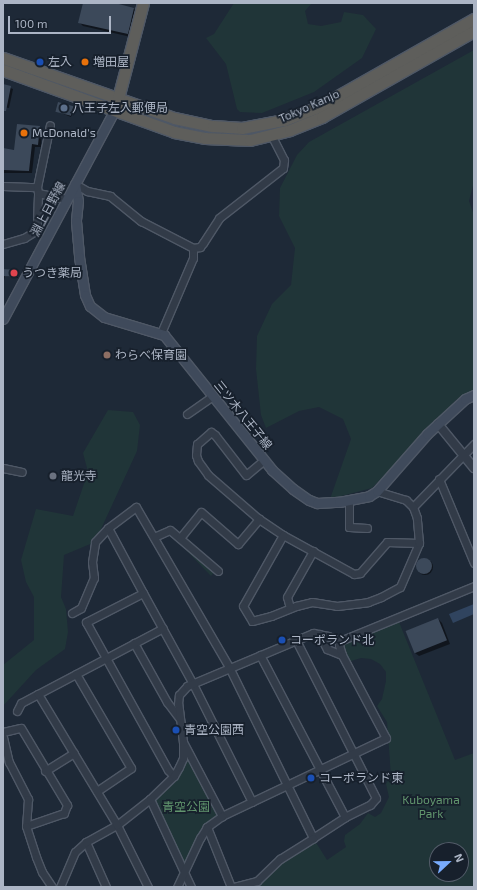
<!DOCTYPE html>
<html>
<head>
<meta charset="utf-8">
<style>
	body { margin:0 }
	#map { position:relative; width:477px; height:890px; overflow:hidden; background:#1e2937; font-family:"Exo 2","Noto Sans JP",sans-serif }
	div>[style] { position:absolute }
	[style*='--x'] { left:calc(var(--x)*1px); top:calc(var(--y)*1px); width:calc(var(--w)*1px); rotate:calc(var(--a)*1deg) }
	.green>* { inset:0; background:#203538 }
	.water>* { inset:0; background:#30445f }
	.shadow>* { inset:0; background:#0007 }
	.round { border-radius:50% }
	.building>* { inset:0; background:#3c495a; transform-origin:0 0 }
	.roads { filter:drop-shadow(1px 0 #4f5866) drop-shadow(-1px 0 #4f5866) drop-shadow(0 1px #4f5866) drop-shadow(0 -1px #4f5866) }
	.minor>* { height:7px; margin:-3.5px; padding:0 3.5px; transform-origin:3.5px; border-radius:3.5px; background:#323b48 }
	.tertiary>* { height:8px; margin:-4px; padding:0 4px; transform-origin:4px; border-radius:4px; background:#323b48 }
	.secondary>* { height:9px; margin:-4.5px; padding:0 4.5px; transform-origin:4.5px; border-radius:4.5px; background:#3f4a5b }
	.trunk>* { height:11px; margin:-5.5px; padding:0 5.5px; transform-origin:5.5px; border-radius:5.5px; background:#5e5e5b }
	.dots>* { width:11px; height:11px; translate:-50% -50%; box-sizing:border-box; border:2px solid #17202c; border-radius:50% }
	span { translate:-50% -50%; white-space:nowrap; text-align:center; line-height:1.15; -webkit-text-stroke:3.5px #17202c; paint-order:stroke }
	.poi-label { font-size:12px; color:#acb5c5 }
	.left { translate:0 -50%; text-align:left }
	.street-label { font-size:12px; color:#acb5c5 }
	.park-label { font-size:12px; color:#62966e }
	.frame { position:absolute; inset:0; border:4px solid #acb5c5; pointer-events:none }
	.north { position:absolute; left:429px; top:842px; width:40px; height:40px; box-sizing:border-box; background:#17202c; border:1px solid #535c69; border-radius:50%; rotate:68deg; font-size:11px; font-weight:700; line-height:16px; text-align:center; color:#acb5c5 }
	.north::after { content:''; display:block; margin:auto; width:14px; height:18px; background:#78abfd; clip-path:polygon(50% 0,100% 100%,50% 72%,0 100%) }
	.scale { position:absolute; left:8px; top:16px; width:103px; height:18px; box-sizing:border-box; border:2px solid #acb5c5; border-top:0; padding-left:5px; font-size:12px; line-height:14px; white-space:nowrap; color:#acb5c5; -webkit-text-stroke:3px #17202c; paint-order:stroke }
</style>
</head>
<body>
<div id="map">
	<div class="green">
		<div style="clip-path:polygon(234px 3px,312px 3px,305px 11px,308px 24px,321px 26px,341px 22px,344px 12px,363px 15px,376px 29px,362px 58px,314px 92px,262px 113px,240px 112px,237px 109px,226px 64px,206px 38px,214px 34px)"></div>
		<div style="clip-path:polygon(474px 50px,474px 182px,469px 201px,474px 215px,474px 393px,457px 399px,372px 488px,330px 499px,351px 439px,343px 419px,319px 407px,299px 411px,266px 428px,261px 415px,256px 369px,257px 336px,272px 304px,291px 285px,295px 248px,279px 216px,280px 188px,297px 155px,309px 142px)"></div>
		<div style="clip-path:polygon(108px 410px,133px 412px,140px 425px,137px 451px,95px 542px,64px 555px,61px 597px,66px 609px,68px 632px,65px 649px,36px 670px,3px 706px,3px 665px,34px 640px,34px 597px,26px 582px,21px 560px,36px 509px,73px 516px,88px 472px,83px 453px)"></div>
		<div style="clip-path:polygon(188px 545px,217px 569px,211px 576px,185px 549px)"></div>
		<div style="clip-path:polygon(evenodd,399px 622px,455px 760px,474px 753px,474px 887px,248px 887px,258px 884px,283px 861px,315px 841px,327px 860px,346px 847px,344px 841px,345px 835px,360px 824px,368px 813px,375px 817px,381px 813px,389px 797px,386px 784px,391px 776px,387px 722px,377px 706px,382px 699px,386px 681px,386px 672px,380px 664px,371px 659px,361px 658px,348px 662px,342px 645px,343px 643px,399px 622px,437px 850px,461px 850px,461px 874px,437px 874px,437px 850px)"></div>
		<div style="clip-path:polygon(183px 742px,222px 816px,207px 827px,184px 871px,150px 799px,179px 767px)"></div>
	</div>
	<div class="water">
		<div style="clip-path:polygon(474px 604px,474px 614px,453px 623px,449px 614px)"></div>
	</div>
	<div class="shadow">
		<div style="clip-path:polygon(84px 3px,111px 3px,134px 9px,137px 13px,131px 37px,83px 26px,79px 22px)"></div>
		<div style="clip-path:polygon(3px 85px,13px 89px,9px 108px,3px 107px)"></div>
		<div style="clip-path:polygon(72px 107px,74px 109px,71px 117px,56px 111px)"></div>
		<div style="clip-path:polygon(39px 127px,42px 130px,41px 147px,35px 147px,32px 173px,3px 173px,3px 149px,15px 151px)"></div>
		<div style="clip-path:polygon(3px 269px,17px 271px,18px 278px,5px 276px,3px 284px)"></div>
		<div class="round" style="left:417px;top:559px;width:16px;height:16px"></div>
		<div style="clip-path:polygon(438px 619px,442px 623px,450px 644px,419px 656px,415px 653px,407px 631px)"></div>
	</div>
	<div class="building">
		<div style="clip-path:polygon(83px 3px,115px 3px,134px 8px,128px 34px,78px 23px)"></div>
		<div style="clip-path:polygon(3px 84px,11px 86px,6px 111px,3px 111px)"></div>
		<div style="left:58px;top:102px;width:16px;height:10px;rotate:15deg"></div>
		<div style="clip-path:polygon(17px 124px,40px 126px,38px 145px,32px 144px,29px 171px,3px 170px,3px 148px,14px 150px)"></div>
		<div style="left:3px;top:269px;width:15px;height:7px;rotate:4deg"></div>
		<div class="round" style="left:416px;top:558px;width:16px;height:16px"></div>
		<div style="left:438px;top:618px;width:24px;height:35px;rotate:68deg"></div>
	</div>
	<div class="roads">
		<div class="minor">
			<div style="--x:75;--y:184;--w:14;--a:30"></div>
			<div style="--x:87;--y:191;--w:24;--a:12"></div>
			<div style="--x:110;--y:196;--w:40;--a:39"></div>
			<div style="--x:141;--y:221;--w:59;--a:27.4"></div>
			<div style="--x:193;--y:248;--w:10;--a:90"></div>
			<div style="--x:193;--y:258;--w:82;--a:113.1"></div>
			<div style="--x:3;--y:186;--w:34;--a:2"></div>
			<div style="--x:38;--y:193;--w:6;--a:-99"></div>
			<div style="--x:37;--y:187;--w:63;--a:-78.2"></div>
			<div style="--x:3;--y:244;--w:22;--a:-16"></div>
			<div style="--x:24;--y:238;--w:12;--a:-31"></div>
			<div style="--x:34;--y:232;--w:9;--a:-72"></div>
			<div style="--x:37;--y:223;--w:30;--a:-88"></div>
			<div style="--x:38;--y:193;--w:30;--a:12"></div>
			<div style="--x:193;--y:248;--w:7;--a:-8"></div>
			<div style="--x:200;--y:247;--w:5;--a:-53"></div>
			<div style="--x:203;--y:243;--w:30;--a:-57"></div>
			<div style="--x:219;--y:218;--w:81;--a:-38"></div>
			<div style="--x:283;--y:168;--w:8;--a:-83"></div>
			<div style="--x:284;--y:160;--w:28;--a:-117"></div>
			<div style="--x:187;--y:414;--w:32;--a:-35"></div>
			<div style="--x:264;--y:460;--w:23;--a:140"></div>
			<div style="--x:246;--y:475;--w:51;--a:-127.8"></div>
			<div style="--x:215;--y:435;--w:5;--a:-143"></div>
			<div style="--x:211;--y:432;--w:18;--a:139"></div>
			<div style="--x:197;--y:444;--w:11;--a:95"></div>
			<div style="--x:196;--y:455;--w:6;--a:72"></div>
			<div style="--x:198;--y:461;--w:17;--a:54"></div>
			<div style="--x:208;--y:475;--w:67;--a:40.8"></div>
			<div style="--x:259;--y:519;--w:29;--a:34"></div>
			<div style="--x:283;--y:535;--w:81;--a:28.8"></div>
			<div style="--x:354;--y:574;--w:6;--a:-9"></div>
			<div style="--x:360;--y:573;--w:41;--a:-48.9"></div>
			<div style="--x:387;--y:542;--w:32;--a:2"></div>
			<div style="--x:3;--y:468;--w:19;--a:12"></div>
			<div style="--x:439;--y:479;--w:91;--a:67.4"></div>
			<div style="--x:349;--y:500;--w:27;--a:90"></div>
			<div style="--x:349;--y:527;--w:18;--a:3"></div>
			<div style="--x:413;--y:507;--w:88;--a:-45.9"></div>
			<div style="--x:108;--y:528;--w:74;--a:61.7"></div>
			<div style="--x:143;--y:593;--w:64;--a:153"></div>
			<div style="--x:86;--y:622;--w:169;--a:61"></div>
			<div style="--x:168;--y:770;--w:8;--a:45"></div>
			<div style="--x:283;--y:535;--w:81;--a:119.4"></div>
			<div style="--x:243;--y:606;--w:17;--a:59"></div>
			<div style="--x:252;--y:621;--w:20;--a:-15"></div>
			<div style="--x:271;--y:616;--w:27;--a:-22"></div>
			<div style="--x:296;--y:606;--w:16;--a:-14"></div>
			<div style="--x:312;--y:602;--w:25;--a:9"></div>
			<div style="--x:337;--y:606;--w:31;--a:-7"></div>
			<div style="--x:368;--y:602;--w:14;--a:-21"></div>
			<div style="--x:381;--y:597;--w:21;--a:-28"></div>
			<div style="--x:400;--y:587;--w:48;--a:-66.6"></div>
			<div style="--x:419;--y:543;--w:25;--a:-95"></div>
			<div style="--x:417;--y:518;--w:12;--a:-110"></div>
			<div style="--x:413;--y:507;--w:10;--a:-135"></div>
			<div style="--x:406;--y:500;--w:30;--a:-163"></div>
			<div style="--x:154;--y:537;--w:17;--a:-24"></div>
			<div style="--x:170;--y:530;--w:63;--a:40.5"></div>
			<div style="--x:180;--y:538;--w:33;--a:-51"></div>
			<div style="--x:201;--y:512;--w:49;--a:40.9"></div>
			<div style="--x:238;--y:544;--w:33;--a:-50"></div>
			<div style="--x:143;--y:593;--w:102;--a:61.2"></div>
			<div style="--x:192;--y:682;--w:134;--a:63.4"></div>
			<div style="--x:290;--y:608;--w:11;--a:-105"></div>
			<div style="--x:287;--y:597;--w:53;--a:-60.5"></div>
			<div style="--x:72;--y:613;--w:10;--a:-29"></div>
			<div style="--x:81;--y:608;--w:33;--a:-67"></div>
			<div style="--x:94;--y:578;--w:16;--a:-97"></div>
			<div style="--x:92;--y:562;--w:20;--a:-81"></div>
			<div style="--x:95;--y:542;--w:19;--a:-47"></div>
			<div style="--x:108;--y:528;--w:35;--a:-37"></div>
			<div style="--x:136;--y:507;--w:185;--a:59.8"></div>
			<div style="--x:229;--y:667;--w:191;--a:63.8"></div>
			<div style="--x:313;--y:838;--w:38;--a:-33"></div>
			<div style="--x:345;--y:817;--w:28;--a:-26"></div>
			<div style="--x:370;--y:805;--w:9;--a:-49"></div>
			<div style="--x:376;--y:798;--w:177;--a:-116.9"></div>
			<div style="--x:319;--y:634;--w:17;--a:62"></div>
			<div style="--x:327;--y:649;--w:16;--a:22"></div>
			<div style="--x:340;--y:641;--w:145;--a:-22.3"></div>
			<div style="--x:134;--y:643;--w:68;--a:60.8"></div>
			<div style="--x:167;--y:702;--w:20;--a:53"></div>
			<div style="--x:260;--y:655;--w:183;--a:62.3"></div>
			<div style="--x:76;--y:674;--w:109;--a:59.7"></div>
			<div style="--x:131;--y:768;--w:41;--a:145.9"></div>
			<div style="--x:17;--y:711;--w:9;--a:-63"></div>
			<div style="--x:21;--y:703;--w:19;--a:-28"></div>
			<div style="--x:3;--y:732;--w:18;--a:-13"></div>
			<div style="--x:21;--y:728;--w:90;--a:59.1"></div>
			<div style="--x:67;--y:805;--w:9;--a:111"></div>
			<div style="--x:64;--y:813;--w:40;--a:161.1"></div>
			<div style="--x:3;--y:737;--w:26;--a:77"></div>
			<div style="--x:9;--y:762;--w:42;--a:62.8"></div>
			<div style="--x:28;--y:799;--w:27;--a:94"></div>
			<div style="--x:26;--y:826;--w:33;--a:72"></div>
			<div style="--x:36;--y:857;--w:16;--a:68"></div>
			<div style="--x:42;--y:872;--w:18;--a:56"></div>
			<div style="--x:183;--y:742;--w:84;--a:62.2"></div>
			<div style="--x:45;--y:771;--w:34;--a:-32"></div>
			<div style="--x:150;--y:799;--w:97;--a:65"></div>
			<div style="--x:207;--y:827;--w:65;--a:68.2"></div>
			<div style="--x:86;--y:842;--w:49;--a:66"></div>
			<div style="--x:60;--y:887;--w:38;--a:-67"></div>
			<div style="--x:75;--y:852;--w:15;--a:-42"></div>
			<div style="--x:86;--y:842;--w:35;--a:-29"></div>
			<div style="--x:117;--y:825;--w:42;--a:-38.2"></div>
			<div style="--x:150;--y:799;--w:33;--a:-44"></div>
			<div style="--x:174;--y:776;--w:10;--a:-61"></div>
			<div style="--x:179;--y:767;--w:10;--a:-66"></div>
			<div style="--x:183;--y:758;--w:16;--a:-90"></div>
			<div style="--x:183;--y:742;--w:38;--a:-97"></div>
			<div style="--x:178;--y:704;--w:9;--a:-84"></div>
			<div style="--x:179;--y:695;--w:12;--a:-48"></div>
			<div style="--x:187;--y:686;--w:137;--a:-22.8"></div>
			<div style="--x:313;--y:633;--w:15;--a:11"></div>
			<div style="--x:328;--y:636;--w:13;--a:23"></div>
			<div style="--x:340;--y:641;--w:4;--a:104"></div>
			<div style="--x:339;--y:645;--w:10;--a:73"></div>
			<div style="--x:342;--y:655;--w:94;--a:62.1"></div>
			<div style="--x:386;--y:738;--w:182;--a:154.6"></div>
			<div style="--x:222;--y:816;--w:19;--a:144"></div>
			<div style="--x:207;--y:827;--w:13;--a:122"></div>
			<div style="--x:200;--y:838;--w:54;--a:115.1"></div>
			<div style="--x:148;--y:887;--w:69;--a:-116.6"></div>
			<div style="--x:117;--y:825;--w:153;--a:-121.1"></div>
			<div style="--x:38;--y:694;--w:141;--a:-27.8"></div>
			<div style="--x:234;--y:887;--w:24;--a:-15"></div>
			<div style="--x:257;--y:881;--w:32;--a:-44"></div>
			<div style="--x:280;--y:859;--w:39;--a:-32"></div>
		</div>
		<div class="tertiary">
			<div style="--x:438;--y:424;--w:57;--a:50.7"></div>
		</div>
		<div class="secondary">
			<div style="--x:75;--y:184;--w:17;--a:80"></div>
			<div style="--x:78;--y:201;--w:20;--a:96"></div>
			<div style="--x:76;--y:221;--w:36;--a:85"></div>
			<div style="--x:79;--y:257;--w:38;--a:81"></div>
			<div style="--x:85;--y:295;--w:12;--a:66"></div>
			<div style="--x:90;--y:306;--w:18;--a:38"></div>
			<div style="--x:104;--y:317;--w:63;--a:16.7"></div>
			<div style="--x:164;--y:335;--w:173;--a:51.3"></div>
			<div style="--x:272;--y:470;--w:28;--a:42"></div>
			<div style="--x:293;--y:489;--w:19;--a:35"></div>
			<div style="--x:309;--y:500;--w:9;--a:21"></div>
			<div style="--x:317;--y:503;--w:22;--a:-3"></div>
			<div style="--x:339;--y:502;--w:31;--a:-11"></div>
			<div style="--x:369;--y:496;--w:9;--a:-32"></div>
			<div style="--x:377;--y:491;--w:76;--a:-48.7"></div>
			<div style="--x:427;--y:434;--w:52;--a:-42.6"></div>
			<div style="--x:465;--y:399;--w:10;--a:-24"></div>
			<div style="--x:3;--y:319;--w:236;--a:-61.9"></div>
		</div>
		<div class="trunk">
			<div style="--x:3;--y:58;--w:181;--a:19.3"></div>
			<div style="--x:174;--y:118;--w:40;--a:12"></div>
			<div style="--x:213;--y:126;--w:29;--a:4"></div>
			<div style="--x:242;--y:128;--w:43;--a:-10.8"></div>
			<div style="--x:284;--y:120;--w:39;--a:-21"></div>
			<div style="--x:320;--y:106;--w:177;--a:-29.5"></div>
			<div style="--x:3;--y:70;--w:182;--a:19.9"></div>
			<div style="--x:174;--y:132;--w:32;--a:11"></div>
			<div style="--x:205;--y:138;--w:45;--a:2.5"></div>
			<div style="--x:250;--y:140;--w:41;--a:-14"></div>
			<div style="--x:290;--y:130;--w:35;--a:-22"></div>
			<div style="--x:322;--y:117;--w:175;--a:-29.5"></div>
			<div style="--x:116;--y:106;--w:106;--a:-75.3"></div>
		</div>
	</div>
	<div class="dots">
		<div style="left:40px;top:62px;background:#1a4fb4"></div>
		<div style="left:85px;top:62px;background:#e8710a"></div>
		<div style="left:64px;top:108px;background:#5c6f8a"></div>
		<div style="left:24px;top:133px;background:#e8710a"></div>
		<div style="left:14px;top:273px;background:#e0444e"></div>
		<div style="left:107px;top:355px;background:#8d6e63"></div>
		<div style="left:53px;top:476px;background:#6b7280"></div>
		<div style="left:282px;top:640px;background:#1a4fb4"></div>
		<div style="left:176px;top:730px;background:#1a4fb4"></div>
		<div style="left:311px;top:778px;background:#1a4fb4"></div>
	</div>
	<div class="poi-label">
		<span class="left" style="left:48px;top:62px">左入</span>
		<span class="left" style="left:93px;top:62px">増田屋</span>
		<span class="left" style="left:72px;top:108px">八王子左入郵便局</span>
		<span class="left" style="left:32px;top:133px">McDonald's</span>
		<span class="left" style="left:22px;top:273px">うつき薬局</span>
		<span class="left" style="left:115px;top:355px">わらべ保育園</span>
		<span class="left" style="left:61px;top:476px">龍光寺</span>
		<span class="left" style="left:290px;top:640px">コーポランド北</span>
		<span class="left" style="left:184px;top:730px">青空公園西</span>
		<span class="left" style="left:319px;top:778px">コーポランド東</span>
	</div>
	<div class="street-label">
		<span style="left:309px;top:106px;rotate:-24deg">Tokyo Kanjo</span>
		<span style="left:48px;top:209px;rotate:-62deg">淵上日野線</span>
		<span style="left:243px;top:415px;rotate:51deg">三ツ木八王子線</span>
	</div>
	<div class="park-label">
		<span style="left:431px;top:807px">Kuboyama<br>Park</span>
		<span style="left:186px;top:807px">青空公園</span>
	</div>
	<div class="frame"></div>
	<div class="north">N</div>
	<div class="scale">100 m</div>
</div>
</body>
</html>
